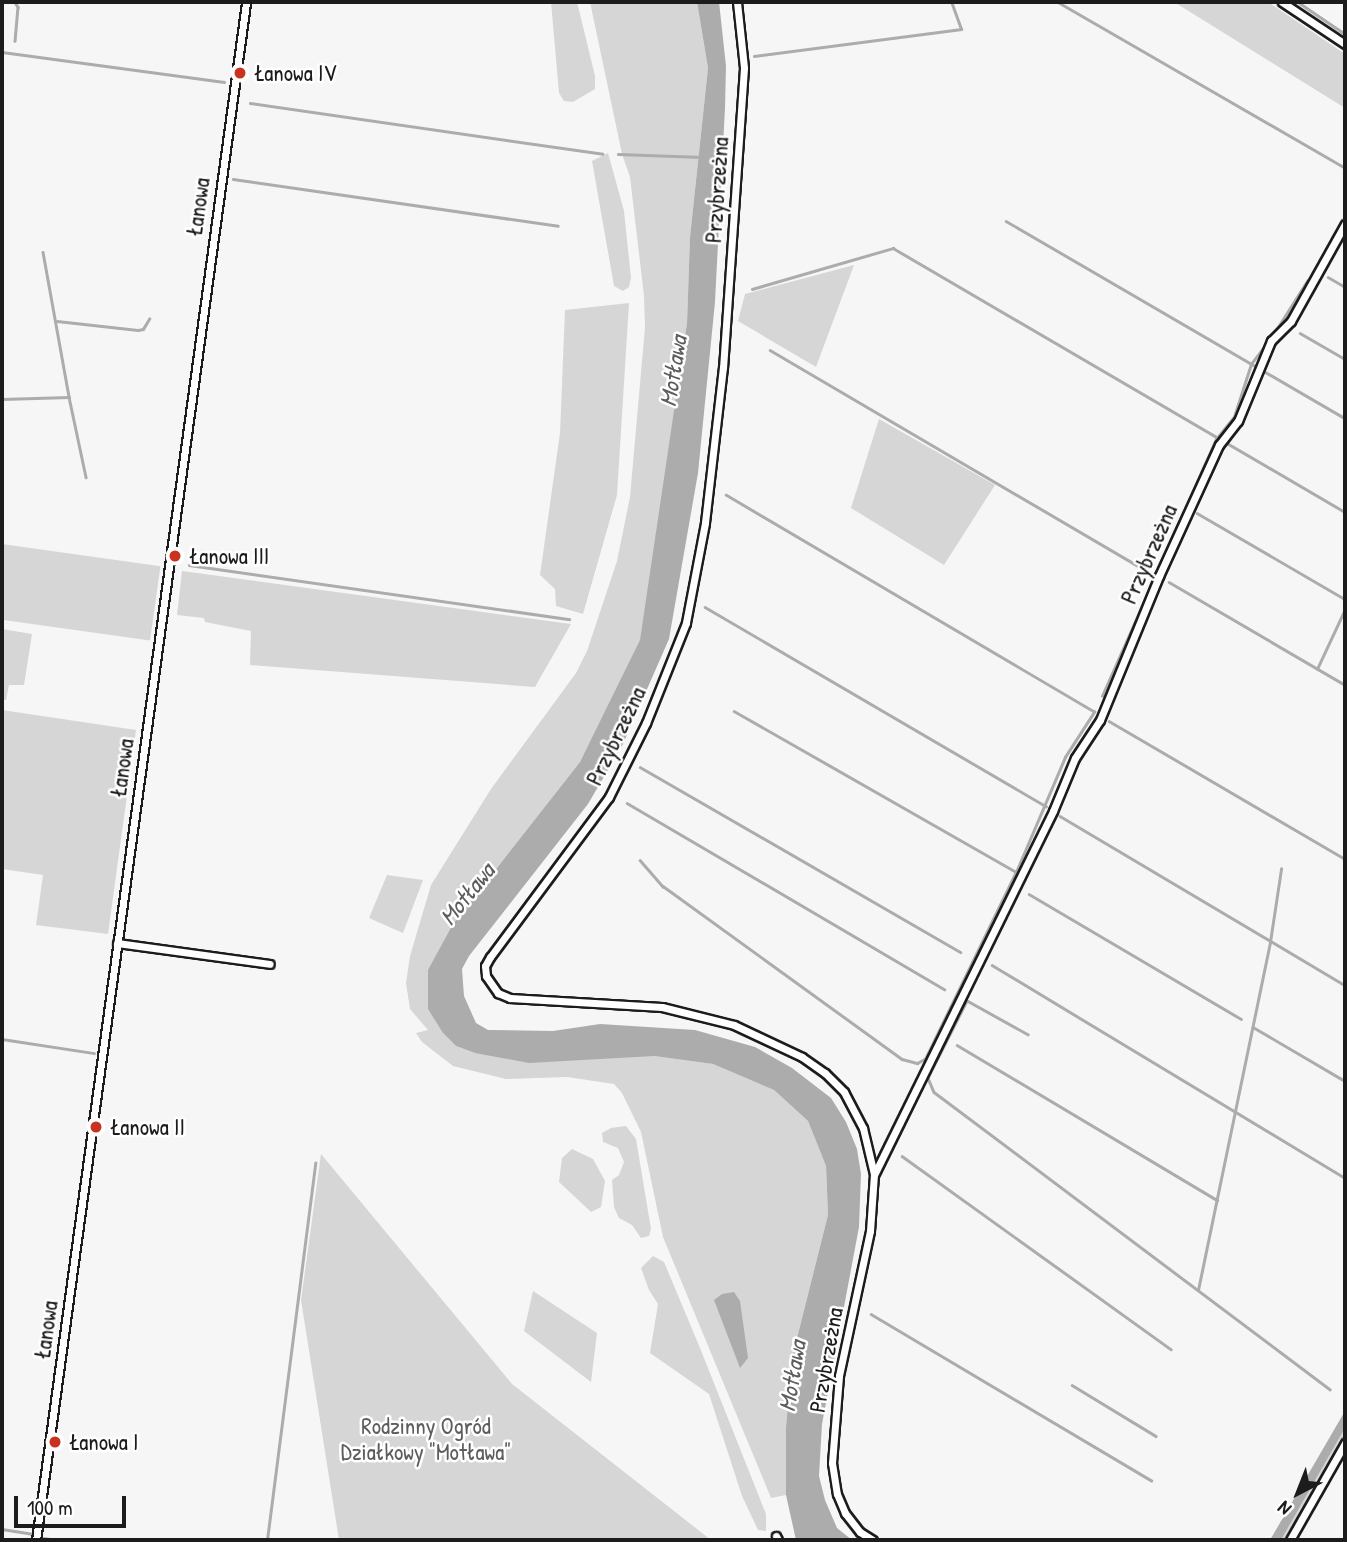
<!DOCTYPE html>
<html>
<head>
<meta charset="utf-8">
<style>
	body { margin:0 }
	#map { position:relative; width:1347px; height:1542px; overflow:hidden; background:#f6f6f6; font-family:"Patrick Hand",sans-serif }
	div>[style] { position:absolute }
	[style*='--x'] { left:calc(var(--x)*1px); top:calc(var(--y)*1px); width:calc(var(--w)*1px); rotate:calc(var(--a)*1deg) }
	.green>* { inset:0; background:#d6d6d6; transform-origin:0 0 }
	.water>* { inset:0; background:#acacac }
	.stream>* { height:2.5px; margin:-1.25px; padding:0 1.25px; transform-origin:1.25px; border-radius:1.25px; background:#acacac }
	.roads { filter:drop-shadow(2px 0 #1c1c1c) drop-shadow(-2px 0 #1c1c1c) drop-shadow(0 2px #1c1c1c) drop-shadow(0 -2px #1c1c1c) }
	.street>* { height:7px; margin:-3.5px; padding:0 3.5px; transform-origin:3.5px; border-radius:3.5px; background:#fff }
	.dots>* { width:19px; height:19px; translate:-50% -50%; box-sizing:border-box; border:4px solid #fff; border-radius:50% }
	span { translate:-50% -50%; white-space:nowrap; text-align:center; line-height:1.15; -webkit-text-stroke:5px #fff; paint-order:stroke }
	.poi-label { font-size:23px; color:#1c1c1c }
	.left { translate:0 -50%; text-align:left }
	.street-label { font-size:23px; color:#1c1c1c }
	.park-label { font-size:23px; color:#5d5d5d }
	.water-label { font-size:24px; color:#5d5d5d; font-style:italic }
	.frame { position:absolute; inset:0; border:4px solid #1c1c1c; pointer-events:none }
	.north { position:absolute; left:1263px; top:1458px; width:70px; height:70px; -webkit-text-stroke:5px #fff; paint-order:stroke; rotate:222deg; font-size:19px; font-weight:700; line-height:28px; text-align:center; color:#1c1c1c }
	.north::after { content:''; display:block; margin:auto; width:24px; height:32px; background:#1c1c1c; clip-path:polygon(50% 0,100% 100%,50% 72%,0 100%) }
	.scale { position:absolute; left:14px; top:1496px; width:112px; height:32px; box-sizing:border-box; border:4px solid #1c1c1c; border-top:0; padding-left:9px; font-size:21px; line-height:24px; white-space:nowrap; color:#1c1c1c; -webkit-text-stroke:5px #fff; paint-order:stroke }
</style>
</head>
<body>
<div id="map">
	<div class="green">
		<div style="clip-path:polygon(551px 2px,577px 2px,595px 76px,595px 89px,573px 102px,564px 101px,559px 93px)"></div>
		<div style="clip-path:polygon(590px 2px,697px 2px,708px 68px,690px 237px,687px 323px,661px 510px,640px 641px,603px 719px,580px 762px,453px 924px,443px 1033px,456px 1046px,475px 1053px,654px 1056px,713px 1064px,774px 1090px,808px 1121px,826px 1166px,828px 1215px,792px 1358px,786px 1427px,786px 1495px,771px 1498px,663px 1237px,641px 1132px,622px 1093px,614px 1084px,567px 1077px,506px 1079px,453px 1066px,422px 1042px,416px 1033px,428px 1030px,410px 1009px,406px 983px,410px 956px,431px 885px,491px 789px,576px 673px,587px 651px,617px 561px,630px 497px,645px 327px,644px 296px,630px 177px,622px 154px)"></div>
		<div style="clip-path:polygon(1174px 2px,1268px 2px,1345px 54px,1345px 108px)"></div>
		<div style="clip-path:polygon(608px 153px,624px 211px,631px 278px,629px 287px,623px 291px,614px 286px,592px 161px)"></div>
		<div style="clip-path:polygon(854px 265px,816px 367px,738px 321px,745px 294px)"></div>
		<div style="clip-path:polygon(629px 303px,617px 495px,583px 614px,556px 606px,555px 589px,540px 575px,560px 433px,565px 310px)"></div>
		<div style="clip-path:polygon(879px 419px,995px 485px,944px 565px,851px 508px)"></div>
		<div style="left:2px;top:544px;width:160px;height:75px;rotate:8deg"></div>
		<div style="clip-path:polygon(182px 571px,571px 624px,535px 687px,250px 665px,251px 631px,205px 622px,204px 618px,177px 615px)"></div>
		<div style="clip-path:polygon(2px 629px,32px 634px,24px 685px,9px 685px,6px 700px,2px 700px)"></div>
		<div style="clip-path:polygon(2px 710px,136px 730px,108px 934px,36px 925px,43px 875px,2px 869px)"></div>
		<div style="clip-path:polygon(387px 875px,423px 880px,403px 933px,369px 918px)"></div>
		<div style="clip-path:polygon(626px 1126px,636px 1139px,651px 1229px,649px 1236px,641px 1238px,632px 1225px,619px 1218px,614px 1207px,612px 1180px,619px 1175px,624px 1162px,618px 1148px,603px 1142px,602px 1133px,611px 1128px)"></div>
		<div style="clip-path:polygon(572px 1149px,593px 1159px,605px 1181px,601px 1207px,591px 1212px,559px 1182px,562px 1158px)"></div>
		<div style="clip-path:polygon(321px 1154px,512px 1384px,711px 1540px,339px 1540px,301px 1300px)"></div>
		<div style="clip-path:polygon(653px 1256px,664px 1262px,700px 1348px,766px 1514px,766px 1531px,758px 1530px,742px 1496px,709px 1394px,650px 1353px,658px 1304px,649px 1290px,641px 1268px)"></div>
		<div style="clip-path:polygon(533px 1291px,597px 1333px,591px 1382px,524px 1331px)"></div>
		<div style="clip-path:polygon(1345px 1428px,1345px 1439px,1288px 1540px,1281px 1540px)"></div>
	</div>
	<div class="water">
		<div style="clip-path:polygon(697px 2px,719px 2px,726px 66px,725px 108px,715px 302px,698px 473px,669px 639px,623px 744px,588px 804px,469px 956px,462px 969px,464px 996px,476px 1023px,488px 1030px,553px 1031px,600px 1024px,695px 1030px,755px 1047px,792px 1068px,831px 1098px,846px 1122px,857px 1149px,861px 1174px,859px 1227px,822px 1424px,819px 1476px,825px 1500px,837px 1528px,852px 1540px,796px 1540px,786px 1495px,786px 1427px,792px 1358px,828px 1215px,826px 1166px,808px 1121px,774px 1090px,713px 1064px,654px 1056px,529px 1063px,475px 1053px,456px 1046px,443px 1033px,428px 1009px,428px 970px,453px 924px,580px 762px,640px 640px,687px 323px,690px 237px,708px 68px)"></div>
		<div style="clip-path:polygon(734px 1292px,740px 1301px,748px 1358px,740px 1368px,714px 1300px,722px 1294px)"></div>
		<div style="clip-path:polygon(1345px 1411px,1345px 1428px,1281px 1540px,1270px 1540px)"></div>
	</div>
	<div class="stream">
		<div style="--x:15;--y:2;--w:6;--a:59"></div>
		<div style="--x:18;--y:7;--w:34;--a:95"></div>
		<div style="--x:1058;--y:2;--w:332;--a:30"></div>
		<div style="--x:1298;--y:2;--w:57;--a:34.2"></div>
		<div style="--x:2;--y:52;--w:224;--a:7.7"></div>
		<div style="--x:754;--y:56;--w:209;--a:-7.4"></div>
		<div style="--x:961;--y:29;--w:29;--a:-110"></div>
		<div style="--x:250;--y:103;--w:356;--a:8.2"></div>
		<div style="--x:618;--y:154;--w:84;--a:2"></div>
		<div style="--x:233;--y:179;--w:328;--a:8.2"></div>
		<div style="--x:1006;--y:221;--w:392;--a:30.2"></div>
		<div style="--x:43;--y:252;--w:147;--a:79.8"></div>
		<div style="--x:1328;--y:277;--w:20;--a:30"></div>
		<div style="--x:752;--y:289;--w:147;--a:-16.2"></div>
		<div style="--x:893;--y:248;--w:523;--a:30.29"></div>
		<div style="--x:57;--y:321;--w:81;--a:6.3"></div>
		<div style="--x:138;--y:330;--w:5;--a:-11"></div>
		<div style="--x:143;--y:329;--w:12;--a:-59"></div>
		<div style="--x:1300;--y:333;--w:52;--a:30"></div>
		<div style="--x:1273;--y:335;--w:64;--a:-57.8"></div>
		<div style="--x:770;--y:350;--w:445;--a:30.4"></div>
		<div style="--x:2;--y:399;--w:67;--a:-1.7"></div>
		<div style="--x:69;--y:397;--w:82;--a:78"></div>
		<div style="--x:1197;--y:513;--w:171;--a:30.2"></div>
		<div style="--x:189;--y:565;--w:384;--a:8.1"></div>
		<div style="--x:1169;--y:582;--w:204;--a:30.3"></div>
		<div style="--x:705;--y:607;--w:395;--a:30.3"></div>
		<div style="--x:1317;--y:669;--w:66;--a:-65"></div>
		<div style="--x:1102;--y:696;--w:281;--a:-66.1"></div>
		<div style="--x:1216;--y:439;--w:28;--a:-51"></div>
		<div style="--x:1234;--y:417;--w:56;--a:-72.2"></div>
		<div style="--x:1251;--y:364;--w:30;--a:-53"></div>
		<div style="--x:734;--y:711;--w:325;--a:29.7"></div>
		<div style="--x:1109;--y:721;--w:273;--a:30.3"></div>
		<div style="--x:640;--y:767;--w:370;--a:30"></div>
		<div style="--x:627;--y:803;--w:368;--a:30.4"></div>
		<div style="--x:1060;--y:816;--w:331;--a:30.7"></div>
		<div style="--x:640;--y:860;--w:35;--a:49"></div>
		<div style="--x:663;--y:886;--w:295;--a:35.9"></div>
		<div style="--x:902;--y:1059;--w:16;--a:15"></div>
		<div style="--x:917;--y:1063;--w:9;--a:-27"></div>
		<div style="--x:925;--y:1059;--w:208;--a:-64.1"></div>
		<div style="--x:1016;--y:872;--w:125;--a:-66.9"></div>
		<div style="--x:1065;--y:757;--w:54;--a:-57.2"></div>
		<div style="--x:1094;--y:712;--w:427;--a:-149.5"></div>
		<div style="--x:1029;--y:894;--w:246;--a:30.5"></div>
		<div style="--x:992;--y:965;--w:412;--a:31.1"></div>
		<div style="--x:1253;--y:1027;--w:107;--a:30.4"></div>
		<div style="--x:1028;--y:1035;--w:70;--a:-150.9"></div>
		<div style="--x:967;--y:1001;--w:86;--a:116.9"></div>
		<div style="--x:928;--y:1078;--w:15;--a:67"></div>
		<div style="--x:934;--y:1092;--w:495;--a:36.9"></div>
		<div style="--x:2;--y:1039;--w:93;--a:8.7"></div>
		<div style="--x:957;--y:1045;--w:303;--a:30.8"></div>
		<div style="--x:902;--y:1156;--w:331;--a:35.7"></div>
		<div style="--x:1198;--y:1290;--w:355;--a:-78.3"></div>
		<div style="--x:1270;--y:942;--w:74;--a:-81.4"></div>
		<div style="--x:871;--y:1314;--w:326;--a:30.7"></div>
		<div style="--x:1072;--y:1385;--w:98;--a:31.3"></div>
		<div style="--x:2;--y:1529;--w:30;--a:9"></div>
		<div style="--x:44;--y:1538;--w:13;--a:9"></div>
		<div style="--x:267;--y:1540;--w:380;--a:-82.7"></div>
	</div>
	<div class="roads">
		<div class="street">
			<div style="--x:737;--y:2;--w:66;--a:83.9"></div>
			<div style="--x:744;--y:68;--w:300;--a:94"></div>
			<div style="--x:723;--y:367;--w:157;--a:96.6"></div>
			<div style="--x:705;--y:523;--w:102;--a:100.8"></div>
			<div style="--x:686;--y:623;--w:108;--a:111.8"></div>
			<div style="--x:646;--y:723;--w:83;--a:116.6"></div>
			<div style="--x:609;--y:797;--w:199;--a:126.6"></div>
			<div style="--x:490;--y:957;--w:10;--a:119"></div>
			<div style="--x:485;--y:966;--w:10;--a:84"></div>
			<div style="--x:486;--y:976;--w:21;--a:55"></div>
			<div style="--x:498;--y:993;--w:13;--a:23"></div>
			<div style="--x:510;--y:998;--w:152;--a:3.4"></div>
			<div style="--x:662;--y:1007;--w:74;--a:14"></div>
			<div style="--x:734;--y:1025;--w:75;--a:25.2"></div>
			<div style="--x:802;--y:1057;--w:28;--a:35"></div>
			<div style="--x:825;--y:1073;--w:27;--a:45"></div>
			<div style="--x:844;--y:1092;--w:41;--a:62.2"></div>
			<div style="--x:863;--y:1128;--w:47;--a:76.6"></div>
			<div style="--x:874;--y:1174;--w:57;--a:94"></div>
			<div style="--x:870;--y:1231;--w:148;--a:102.1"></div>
			<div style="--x:839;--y:1376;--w:87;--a:94.6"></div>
			<div style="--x:832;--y:1463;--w:31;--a:81"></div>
			<div style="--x:837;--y:1494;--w:21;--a:67"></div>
			<div style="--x:845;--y:1513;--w:24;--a:52"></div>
			<div style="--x:860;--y:1532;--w:15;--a:32"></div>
			<div style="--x:1282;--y:2;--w:76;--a:33.7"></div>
			<div style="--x:117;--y:943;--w:154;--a:7.8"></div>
			<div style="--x:875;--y:1173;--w:403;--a:-63.8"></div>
			<div style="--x:1053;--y:811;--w:57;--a:-67.5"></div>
			<div style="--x:1075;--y:758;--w:45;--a:-56.7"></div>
			<div style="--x:1100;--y:720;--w:156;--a:-67.7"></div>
			<div style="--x:1159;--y:576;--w:144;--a:-65.4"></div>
			<div style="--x:1219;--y:445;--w:31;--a:-52"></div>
			<div style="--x:1238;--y:421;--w:87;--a:-67.6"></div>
			<div style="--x:1271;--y:341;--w:28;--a:-45"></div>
			<div style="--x:1291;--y:321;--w:111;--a:-60.9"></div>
			<div style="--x:776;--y:1536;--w:4;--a:63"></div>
			<div style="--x:36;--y:1540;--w:1552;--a:-82.22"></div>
			<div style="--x:1290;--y:1540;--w:112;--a:-60.4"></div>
		</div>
	</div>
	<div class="dots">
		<div style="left:240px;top:73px;background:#c8321e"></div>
		<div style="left:175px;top:556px;background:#c8321e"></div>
		<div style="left:96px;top:1127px;background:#c8321e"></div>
		<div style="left:55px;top:1442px;background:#c8321e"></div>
	</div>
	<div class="poi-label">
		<span class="left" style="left:254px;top:73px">Łanowa IV</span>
		<span class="left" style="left:189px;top:556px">Łanowa III</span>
		<span class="left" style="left:110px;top:1127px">Łanowa II</span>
		<span class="left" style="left:69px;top:1442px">Łanowa I</span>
	</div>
	<div class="street-label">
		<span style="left:717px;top:190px;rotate:-86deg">Przybrzeżna</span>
		<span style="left:198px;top:207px;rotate:-82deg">Łanowa</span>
		<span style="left:1149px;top:554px;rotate:-66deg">Przybrzeżna</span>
		<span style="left:616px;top:736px;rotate:-64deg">Przybrzeżna</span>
		<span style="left:122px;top:768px;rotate:-82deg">Łanowa</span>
		<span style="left:46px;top:1330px;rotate:-82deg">Łanowa</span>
		<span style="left:826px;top:1360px;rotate:-80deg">Przybrzeżna</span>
	</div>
	<div class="park-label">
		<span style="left:426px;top:1439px">Rodzinny Ogród<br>Działkowy "Motława"</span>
	</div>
	<div class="water-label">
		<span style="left:673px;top:371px;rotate:-81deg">Motława</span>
		<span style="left:467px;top:894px;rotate:-51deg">Motława</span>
		<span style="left:792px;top:1376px;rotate:-81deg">Motława</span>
	</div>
	<div class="frame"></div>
	<div class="north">N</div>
	<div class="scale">100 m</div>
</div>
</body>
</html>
